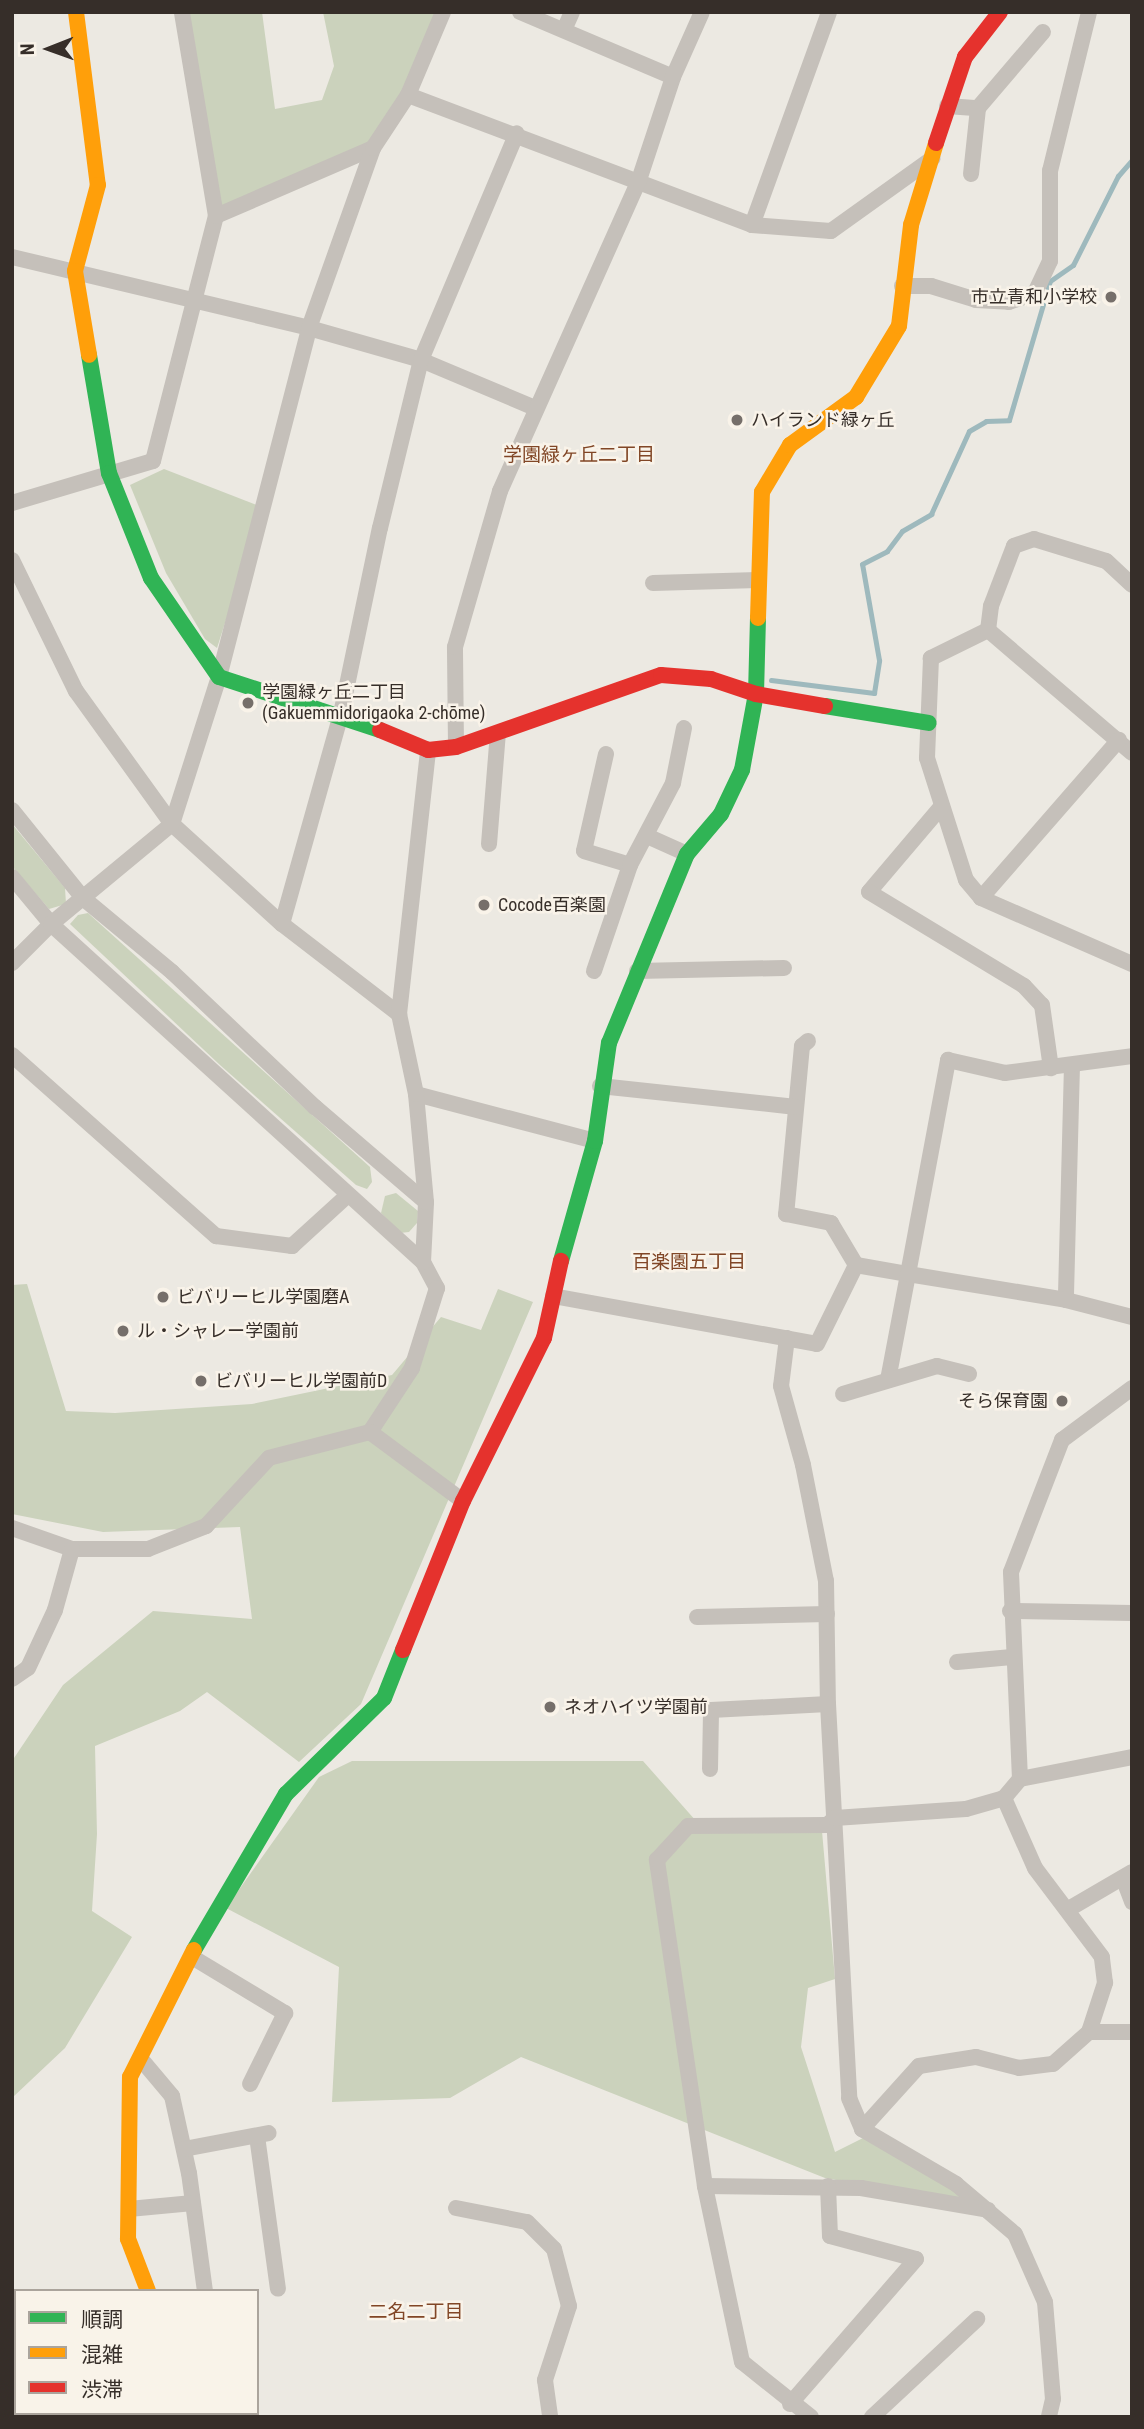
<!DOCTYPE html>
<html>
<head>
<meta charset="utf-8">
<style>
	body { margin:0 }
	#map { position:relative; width:1144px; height:2429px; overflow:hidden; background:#ece9e2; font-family:"Roboto Condensed","Noto Sans JP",sans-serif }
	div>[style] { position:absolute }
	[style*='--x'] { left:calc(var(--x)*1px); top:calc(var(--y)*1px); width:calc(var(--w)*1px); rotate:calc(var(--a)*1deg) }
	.green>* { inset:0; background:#cbd2bc }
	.stream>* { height:5px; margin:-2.5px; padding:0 2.5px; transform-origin:2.5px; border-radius:2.5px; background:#9eb9bd }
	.street>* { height:16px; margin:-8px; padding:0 8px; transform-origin:8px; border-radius:8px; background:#c5c0ba }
	.fast>* { height:16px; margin:-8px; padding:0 8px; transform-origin:8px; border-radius:8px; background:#30b455 }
	.slow>* { height:16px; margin:-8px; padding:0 8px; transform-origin:8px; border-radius:8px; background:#ff9f0a }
	.jam>* { height:16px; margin:-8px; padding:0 8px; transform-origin:8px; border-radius:8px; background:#e5322d }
	.dots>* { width:19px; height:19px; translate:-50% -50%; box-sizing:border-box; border:4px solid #f9f3e9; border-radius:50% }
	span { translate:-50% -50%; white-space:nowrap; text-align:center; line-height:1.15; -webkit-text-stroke:5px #f9f3e9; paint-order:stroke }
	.poi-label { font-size:18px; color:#362e29 }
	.right { translate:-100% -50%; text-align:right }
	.left { translate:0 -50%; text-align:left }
	.neighbourhood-label { font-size:19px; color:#814626 }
	.frame { position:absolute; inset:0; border:14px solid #362e29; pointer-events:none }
	.legend { position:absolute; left:14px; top:2289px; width:245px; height:126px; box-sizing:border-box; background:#f9f3e9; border:2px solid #aba49c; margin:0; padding:9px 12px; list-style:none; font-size:21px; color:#362e29 }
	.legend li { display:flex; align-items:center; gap:14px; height:35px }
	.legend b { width:35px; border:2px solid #aba49c }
	.north { position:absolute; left:14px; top:14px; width:70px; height:70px; -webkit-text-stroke:5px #f9f3e9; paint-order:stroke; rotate:269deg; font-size:19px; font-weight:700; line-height:28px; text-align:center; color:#362e29 }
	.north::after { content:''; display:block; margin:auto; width:24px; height:32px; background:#362e29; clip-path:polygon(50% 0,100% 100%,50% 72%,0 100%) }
</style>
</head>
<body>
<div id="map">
	<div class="green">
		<div style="clip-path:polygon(182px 12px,262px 12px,275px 109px,322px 100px,334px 66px,323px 12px,443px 12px,373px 148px,216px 216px)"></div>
		<div style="clip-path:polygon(164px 469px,262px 507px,217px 648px,205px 639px,166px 573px,130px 485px)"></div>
		<div style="clip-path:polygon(12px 824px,65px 888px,66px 904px,49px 909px,12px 866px)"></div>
		<div style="clip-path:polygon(88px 913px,370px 1167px,372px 1182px,367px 1189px,356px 1185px,220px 1065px,70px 924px,78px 915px)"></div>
		<div style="clip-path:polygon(396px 1193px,418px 1211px,417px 1223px,409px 1232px,400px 1233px,381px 1213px,385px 1196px)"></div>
		<div style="clip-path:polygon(27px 1284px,66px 1411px,115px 1413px,252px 1404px,392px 1375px,441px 1317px,481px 1330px,498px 1289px,533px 1302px,361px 1704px,299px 1762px,207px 1692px,180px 1711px,95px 1746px,97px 1834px,92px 1911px,132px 1937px,65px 2048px,12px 2098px,12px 1761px,63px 1685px,153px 1611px,252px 1619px,240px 1527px,103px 1532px,12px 1514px,12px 1285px)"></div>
		<div style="clip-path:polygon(352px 1761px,643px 1761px,704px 1830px,822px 1831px,835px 1979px,808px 1988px,801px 2047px,835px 2152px,865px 2137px,984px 2206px,825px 2178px,521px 2057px,450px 2098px,332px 2102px,339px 1967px,226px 1908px,319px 1777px)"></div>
	</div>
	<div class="stream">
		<div style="--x:771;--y:680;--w:104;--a:7.2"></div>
		<div style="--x:874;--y:693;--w:33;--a:-81"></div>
		<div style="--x:879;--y:660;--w:97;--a:-100"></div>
		<div style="--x:862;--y:564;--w:28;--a:-27"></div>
		<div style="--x:887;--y:551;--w:25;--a:-53"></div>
		<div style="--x:902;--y:531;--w:34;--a:-30"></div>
		<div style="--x:931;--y:514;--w:91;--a:-65.4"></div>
		<div style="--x:969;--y:431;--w:20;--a:-30"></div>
		<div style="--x:986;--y:421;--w:23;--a:-2"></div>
		<div style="--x:1009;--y:420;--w:145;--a:-73.6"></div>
		<div style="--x:1050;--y:281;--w:28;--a:-35"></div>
		<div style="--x:1073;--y:265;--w:100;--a:-63.2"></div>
		<div style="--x:1118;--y:176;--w:21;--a:-49"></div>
	</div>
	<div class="street">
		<div style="--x:520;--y:12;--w:166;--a:23"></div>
		<div style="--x:564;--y:30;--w:20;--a:-66"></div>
		<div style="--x:408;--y:95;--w:368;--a:20.7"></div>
		<div style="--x:752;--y:225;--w:79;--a:4.3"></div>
		<div style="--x:831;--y:231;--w:125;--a:-35.6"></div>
		<div style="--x:947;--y:106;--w:31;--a:4"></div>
		<div style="--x:978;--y:108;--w:100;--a:-49.5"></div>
		<div style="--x:971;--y:174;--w:66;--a:-83.9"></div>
		<div style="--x:216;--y:216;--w:171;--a:-23.4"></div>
		<div style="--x:752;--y:225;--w:226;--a:-70.1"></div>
		<div style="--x:12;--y:257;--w:305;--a:13.4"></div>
		<div style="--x:309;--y:328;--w:116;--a:15.9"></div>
		<div style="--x:421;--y:360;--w:124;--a:22.8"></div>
		<div style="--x:902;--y:286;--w:29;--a:0"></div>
		<div style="--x:931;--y:286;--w:47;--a:17.3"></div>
		<div style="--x:976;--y:300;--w:33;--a:3"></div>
		<div style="--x:1009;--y:302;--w:28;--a:-19"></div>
		<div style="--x:1035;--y:293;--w:35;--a:-65"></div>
		<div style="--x:1050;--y:261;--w:90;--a:-90"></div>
		<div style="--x:1050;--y:171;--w:164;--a:-76.2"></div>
		<div style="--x:12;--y:503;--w:147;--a:-16.6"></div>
		<div style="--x:153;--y:461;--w:253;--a:-75.6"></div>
		<div style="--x:216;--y:216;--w:207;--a:-99.5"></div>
		<div style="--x:12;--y:560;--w:146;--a:64"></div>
		<div style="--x:76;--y:691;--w:164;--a:54.2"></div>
		<div style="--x:172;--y:824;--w:149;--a:42.3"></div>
		<div style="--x:282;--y:924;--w:148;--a:37.6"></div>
		<div style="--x:653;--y:583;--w:105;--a:-1.6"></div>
		<div style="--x:1132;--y:585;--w:35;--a:-137"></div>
		<div style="--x:1106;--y:561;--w:75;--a:-163"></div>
		<div style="--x:1034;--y:539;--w:21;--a:161"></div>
		<div style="--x:1014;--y:546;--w:64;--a:111"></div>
		<div style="--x:991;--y:606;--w:24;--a:97"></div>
		<div style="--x:988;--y:630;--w:64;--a:153.8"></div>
		<div style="--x:931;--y:658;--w:100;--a:92.3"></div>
		<div style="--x:927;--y:758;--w:128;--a:72.3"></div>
		<div style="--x:966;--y:880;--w:23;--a:50"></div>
		<div style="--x:981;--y:898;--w:165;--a:23.6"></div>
		<div style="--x:988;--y:630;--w:189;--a:40.5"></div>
		<div style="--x:456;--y:747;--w:100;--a:-90.6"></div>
		<div style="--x:455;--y:647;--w:162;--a:-73.9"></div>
		<div style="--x:500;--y:491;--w:341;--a:-65.9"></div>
		<div style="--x:639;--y:180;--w:108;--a:-71.7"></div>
		<div style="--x:673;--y:77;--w:71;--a:-66"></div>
		<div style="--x:606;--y:754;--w:99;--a:102.8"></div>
		<div style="--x:584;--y:851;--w:48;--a:16.9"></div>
		<div style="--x:941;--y:807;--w:111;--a:130.3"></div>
		<div style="--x:869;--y:892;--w:181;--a:31.2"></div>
		<div style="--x:1024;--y:986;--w:26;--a:47"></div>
		<div style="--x:1042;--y:1005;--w:64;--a:81.9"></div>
		<div style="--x:12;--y:810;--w:113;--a:51.1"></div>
		<div style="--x:83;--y:898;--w:116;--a:39.7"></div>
		<div style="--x:172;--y:972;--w:197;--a:43.4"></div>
		<div style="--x:315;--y:1107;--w:146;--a:40.6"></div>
		<div style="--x:647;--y:836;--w:44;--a:24.2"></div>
		<div style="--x:489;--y:844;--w:111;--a:-85.4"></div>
		<div style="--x:12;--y:877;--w:61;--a:50.3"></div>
		<div style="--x:51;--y:924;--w:503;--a:42.26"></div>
		<div style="--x:423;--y:1262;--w:30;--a:62"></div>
		<div style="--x:437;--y:1288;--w:84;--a:107.4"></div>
		<div style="--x:412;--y:1368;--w:77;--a:123.3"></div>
		<div style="--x:370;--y:1432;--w:104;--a:165.6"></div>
		<div style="--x:269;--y:1458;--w:93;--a:132.8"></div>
		<div style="--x:206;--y:1526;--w:62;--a:158.4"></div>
		<div style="--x:148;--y:1549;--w:76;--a:180"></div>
		<div style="--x:72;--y:1549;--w:64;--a:-160.7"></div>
		<div style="--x:981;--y:898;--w:210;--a:-48.9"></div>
		<div style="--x:282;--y:924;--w:218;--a:-74.3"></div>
		<div style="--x:341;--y:714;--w:190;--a:-78.2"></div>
		<div style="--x:380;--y:528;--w:173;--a:-76.3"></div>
		<div style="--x:421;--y:360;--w:246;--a:-67.1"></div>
		<div style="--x:12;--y:963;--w:55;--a:-45"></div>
		<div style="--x:51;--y:924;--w:157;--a:-39.6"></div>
		<div style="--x:172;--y:824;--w:154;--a:-72.3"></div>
		<div style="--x:219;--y:677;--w:360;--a:-75.5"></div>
		<div style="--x:309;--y:328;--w:191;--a:-70.4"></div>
		<div style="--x:373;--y:148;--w:64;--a:-56.6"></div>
		<div style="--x:408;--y:95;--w:90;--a:-67.1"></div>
		<div style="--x:594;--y:971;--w:112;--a:-71.2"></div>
		<div style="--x:630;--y:865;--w:93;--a:-62.3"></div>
		<div style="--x:673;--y:783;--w:56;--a:-78.7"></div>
		<div style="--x:637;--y:971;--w:147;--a:-1.2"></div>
		<div style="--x:808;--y:1041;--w:8;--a:140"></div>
		<div style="--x:802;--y:1046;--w:169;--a:95.4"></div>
		<div style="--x:786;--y:1214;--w:46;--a:11.3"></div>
		<div style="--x:831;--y:1223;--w:49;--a:59.2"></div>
		<div style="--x:12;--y:1055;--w:273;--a:41.6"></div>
		<div style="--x:216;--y:1236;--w:77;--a:7.5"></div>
		<div style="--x:292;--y:1246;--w:74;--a:-42.3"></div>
		<div style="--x:1072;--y:1065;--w:235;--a:91.5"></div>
		<div style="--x:1066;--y:1300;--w:68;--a:14.4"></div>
		<div style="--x:600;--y:1086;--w:197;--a:6.1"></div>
		<div style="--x:416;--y:1094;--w:185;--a:14.7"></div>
		<div style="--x:423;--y:1262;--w:60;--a:-87.1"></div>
		<div style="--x:426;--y:1202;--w:108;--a:-95.3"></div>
		<div style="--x:416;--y:1094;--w:82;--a:-102"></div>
		<div style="--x:399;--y:1014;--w:266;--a:-83.7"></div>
		<div style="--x:553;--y:1296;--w:268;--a:10.3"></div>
		<div style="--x:817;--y:1344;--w:88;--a:-63.7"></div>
		<div style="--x:856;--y:1265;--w:53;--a:9.8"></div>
		<div style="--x:908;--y:1274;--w:218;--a:-79.4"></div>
		<div style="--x:948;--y:1060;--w:58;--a:12.8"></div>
		<div style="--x:1005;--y:1073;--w:128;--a:-7.6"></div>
		<div style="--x:787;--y:1338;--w:48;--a:97.1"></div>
		<div style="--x:781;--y:1386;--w:82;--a:74.4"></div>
		<div style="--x:803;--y:1465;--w:118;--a:78.8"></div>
		<div style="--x:826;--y:1581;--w:123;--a:89.1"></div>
		<div style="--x:828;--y:1704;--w:395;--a:86.9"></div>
		<div style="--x:849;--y:2098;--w:34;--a:67"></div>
		<div style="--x:862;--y:2129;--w:109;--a:30.3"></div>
		<div style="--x:956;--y:2184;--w:77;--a:40.3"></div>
		<div style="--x:1015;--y:2234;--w:74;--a:66.2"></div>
		<div style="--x:1045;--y:2302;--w:97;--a:85.3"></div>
		<div style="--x:1053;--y:2399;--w:18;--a:103"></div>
		<div style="--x:888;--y:1380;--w:108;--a:-79.3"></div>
		<div style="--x:908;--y:1274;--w:160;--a:9.3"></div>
		<div style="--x:843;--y:1394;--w:98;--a:-16.6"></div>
		<div style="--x:937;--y:1366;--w:33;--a:14"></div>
		<div style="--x:370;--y:1432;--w:116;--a:36.6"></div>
		<div style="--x:1010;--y:1611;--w:122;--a:0.9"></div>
		<div style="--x:697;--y:1617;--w:130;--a:-1.3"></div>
		<div style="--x:957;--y:1662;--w:55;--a:-5.2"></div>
		<div style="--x:12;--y:1679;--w:19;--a:-35"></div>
		<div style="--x:28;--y:1668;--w:64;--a:-65"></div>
		<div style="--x:55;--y:1610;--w:63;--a:-74.4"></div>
		<div style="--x:710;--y:1769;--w:59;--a:-89"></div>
		<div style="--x:711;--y:1710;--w:117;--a:-2.9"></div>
		<div style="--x:1020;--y:1779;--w:207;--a:-92.5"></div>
		<div style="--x:1011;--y:1572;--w:142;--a:-68.9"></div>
		<div style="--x:1062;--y:1440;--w:87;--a:-36.6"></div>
		<div style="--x:1123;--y:1878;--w:26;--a:69"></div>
		<div style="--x:1067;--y:1910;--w:75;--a:-30.3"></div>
		<div style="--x:192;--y:1957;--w:109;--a:31.1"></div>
		<div style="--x:285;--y:2013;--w:79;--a:116.2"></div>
		<div style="--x:1089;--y:2032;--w:43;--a:0"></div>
		<div style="--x:140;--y:2058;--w:50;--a:49.9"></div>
		<div style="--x:172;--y:2096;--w:79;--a:77.6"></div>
		<div style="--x:189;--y:2173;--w:119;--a:82.3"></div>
		<div style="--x:862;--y:2129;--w:85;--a:-47.9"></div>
		<div style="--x:919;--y:2066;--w:58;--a:-9"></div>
		<div style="--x:976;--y:2057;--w:44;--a:14.3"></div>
		<div style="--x:1019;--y:2068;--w:34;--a:-7"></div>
		<div style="--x:1053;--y:2064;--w:48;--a:-41.6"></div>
		<div style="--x:1089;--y:2032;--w:52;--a:-71.9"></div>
		<div style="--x:1105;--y:1983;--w:26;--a:-97"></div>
		<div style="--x:1102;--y:1957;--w:111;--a:-127"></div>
		<div style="--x:1035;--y:1868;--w:77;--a:-113.9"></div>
		<div style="--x:257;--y:2136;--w:154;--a:82.2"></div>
		<div style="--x:184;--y:2149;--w:86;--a:-10.7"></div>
		<div style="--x:705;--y:2186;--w:156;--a:0.7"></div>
		<div style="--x:861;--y:2188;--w:129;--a:9.8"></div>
		<div style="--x:456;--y:2208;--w:72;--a:11.2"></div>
		<div style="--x:527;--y:2222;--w:38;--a:45"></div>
		<div style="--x:554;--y:2249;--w:59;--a:75.3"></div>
		<div style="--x:569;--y:2306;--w:78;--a:108"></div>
		<div style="--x:545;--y:2380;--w:37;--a:82"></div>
		<div style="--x:129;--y:2209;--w:64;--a:-5.4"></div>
		<div style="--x:790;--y:2404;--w:192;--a:-49"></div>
		<div style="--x:916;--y:2259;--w:89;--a:-165"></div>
		<div style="--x:830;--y:2236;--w:50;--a:-92.3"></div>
		<div style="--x:811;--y:2417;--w:88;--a:-141.4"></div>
		<div style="--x:742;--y:2362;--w:180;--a:-101.9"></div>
		<div style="--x:705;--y:2186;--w:330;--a:-98.4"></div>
		<div style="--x:657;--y:1860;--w:46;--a:-47.6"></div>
		<div style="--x:688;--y:1826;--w:139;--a:-0.4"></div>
		<div style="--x:827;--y:1825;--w:11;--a:-41"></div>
		<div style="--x:835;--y:1818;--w:131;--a:-3.9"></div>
		<div style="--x:966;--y:1809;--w:40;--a:-16"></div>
		<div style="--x:1004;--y:1798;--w:25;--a:-50"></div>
		<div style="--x:1020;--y:1779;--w:114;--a:-11.1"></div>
		<div style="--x:872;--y:2417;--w:144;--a:-43"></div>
	</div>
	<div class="fast">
		<div style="--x:89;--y:355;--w:120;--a:80.4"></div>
		<div style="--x:109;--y:473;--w:113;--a:68.2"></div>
		<div style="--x:151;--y:578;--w:120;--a:55.5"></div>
		<div style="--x:219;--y:677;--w:169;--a:18.2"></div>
		<div style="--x:825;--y:706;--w:105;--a:9.3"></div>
		<div style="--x:561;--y:1261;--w:125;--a:-74.2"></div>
		<div style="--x:595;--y:1141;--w:99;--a:-81.9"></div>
		<div style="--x:609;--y:1043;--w:204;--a:-67.6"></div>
		<div style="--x:687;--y:854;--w:52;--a:-49.6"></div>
		<div style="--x:721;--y:814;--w:49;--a:-64.5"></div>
		<div style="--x:742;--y:770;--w:77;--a:-79.6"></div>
		<div style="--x:756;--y:694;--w:76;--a:-88.5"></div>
		<div style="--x:194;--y:1950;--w:181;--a:-59.5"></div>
		<div style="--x:286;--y:1794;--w:137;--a:-44.4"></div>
		<div style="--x:384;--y:1698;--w:52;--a:-68.4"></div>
	</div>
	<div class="slow">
		<div style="--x:76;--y:12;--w:174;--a:82.8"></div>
		<div style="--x:98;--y:185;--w:89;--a:105"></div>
		<div style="--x:75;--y:271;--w:85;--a:80.5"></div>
		<div style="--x:758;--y:618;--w:126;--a:-88.2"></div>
		<div style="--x:762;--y:492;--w:55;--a:-59.2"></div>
		<div style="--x:790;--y:445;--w:82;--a:-36"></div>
		<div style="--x:856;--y:397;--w:83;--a:-58.8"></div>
		<div style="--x:899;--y:326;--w:102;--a:-83.2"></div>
		<div style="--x:911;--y:225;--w:86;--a:-73"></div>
		<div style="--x:148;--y:2291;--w:56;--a:-111"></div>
		<div style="--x:128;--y:2239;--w:162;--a:-89.3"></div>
		<div style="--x:130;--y:2077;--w:142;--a:-63.3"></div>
	</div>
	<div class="jam">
		<div style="--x:936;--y:143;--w:91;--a:-71.4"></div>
		<div style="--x:965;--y:57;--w:57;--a:-52.1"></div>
		<div style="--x:380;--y:730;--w:52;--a:22.6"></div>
		<div style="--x:428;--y:750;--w:28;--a:-6"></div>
		<div style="--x:456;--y:747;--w:217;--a:-19.4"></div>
		<div style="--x:661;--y:675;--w:50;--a:4.6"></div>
		<div style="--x:711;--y:679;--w:47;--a:18.4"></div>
		<div style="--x:756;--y:694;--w:70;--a:9.9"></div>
		<div style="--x:403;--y:1650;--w:161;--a:-68.1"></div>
		<div style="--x:463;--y:1501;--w:182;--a:-63.6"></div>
		<div style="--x:544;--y:1338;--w:79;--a:-77.6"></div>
		<div style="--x:182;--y:2413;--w:4;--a:76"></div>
	</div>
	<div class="dots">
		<div style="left:1111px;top:297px;background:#766f6a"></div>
		<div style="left:737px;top:420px;background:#766f6a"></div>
		<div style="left:248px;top:703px;background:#766f6a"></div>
		<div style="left:484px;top:905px;background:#766f6a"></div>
		<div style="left:163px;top:1297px;background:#766f6a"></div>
		<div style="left:123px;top:1331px;background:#766f6a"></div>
		<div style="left:201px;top:1381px;background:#766f6a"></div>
		<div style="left:1062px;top:1401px;background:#766f6a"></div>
		<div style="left:550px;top:1707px;background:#766f6a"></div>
	</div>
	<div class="poi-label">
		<span class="right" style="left:1097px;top:297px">市立青和小学校</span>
		<span class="left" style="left:751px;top:420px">ハイランド緑ヶ丘</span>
		<span class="left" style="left:262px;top:703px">学園緑ヶ丘二丁目<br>(Gakuemmidorigaoka 2-chōme)</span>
		<span class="left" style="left:498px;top:905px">Cocode百楽園</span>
		<span class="left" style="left:177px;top:1297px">ビバリーヒル学園磨A</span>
		<span class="left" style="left:137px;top:1331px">ル・シャレー学園前</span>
		<span class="left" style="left:215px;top:1381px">ビバリーヒル学園前D</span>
		<span class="right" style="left:1048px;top:1401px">そら保育園</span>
		<span class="left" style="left:564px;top:1707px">ネオハイツ学園前</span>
	</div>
	<div class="neighbourhood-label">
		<span style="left:579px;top:455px">学園緑ヶ丘二丁目</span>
		<span style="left:689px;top:1262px">百楽園五丁目</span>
		<span style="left:416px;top:2312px">二名二丁目</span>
	</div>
	<div class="frame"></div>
	<ul class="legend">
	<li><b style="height:9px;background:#30b455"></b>順調</li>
	<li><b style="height:9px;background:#ff9f0a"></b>混雑</li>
	<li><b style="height:9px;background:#e5322d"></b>渋滞</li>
	</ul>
	<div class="north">N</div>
</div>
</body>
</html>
